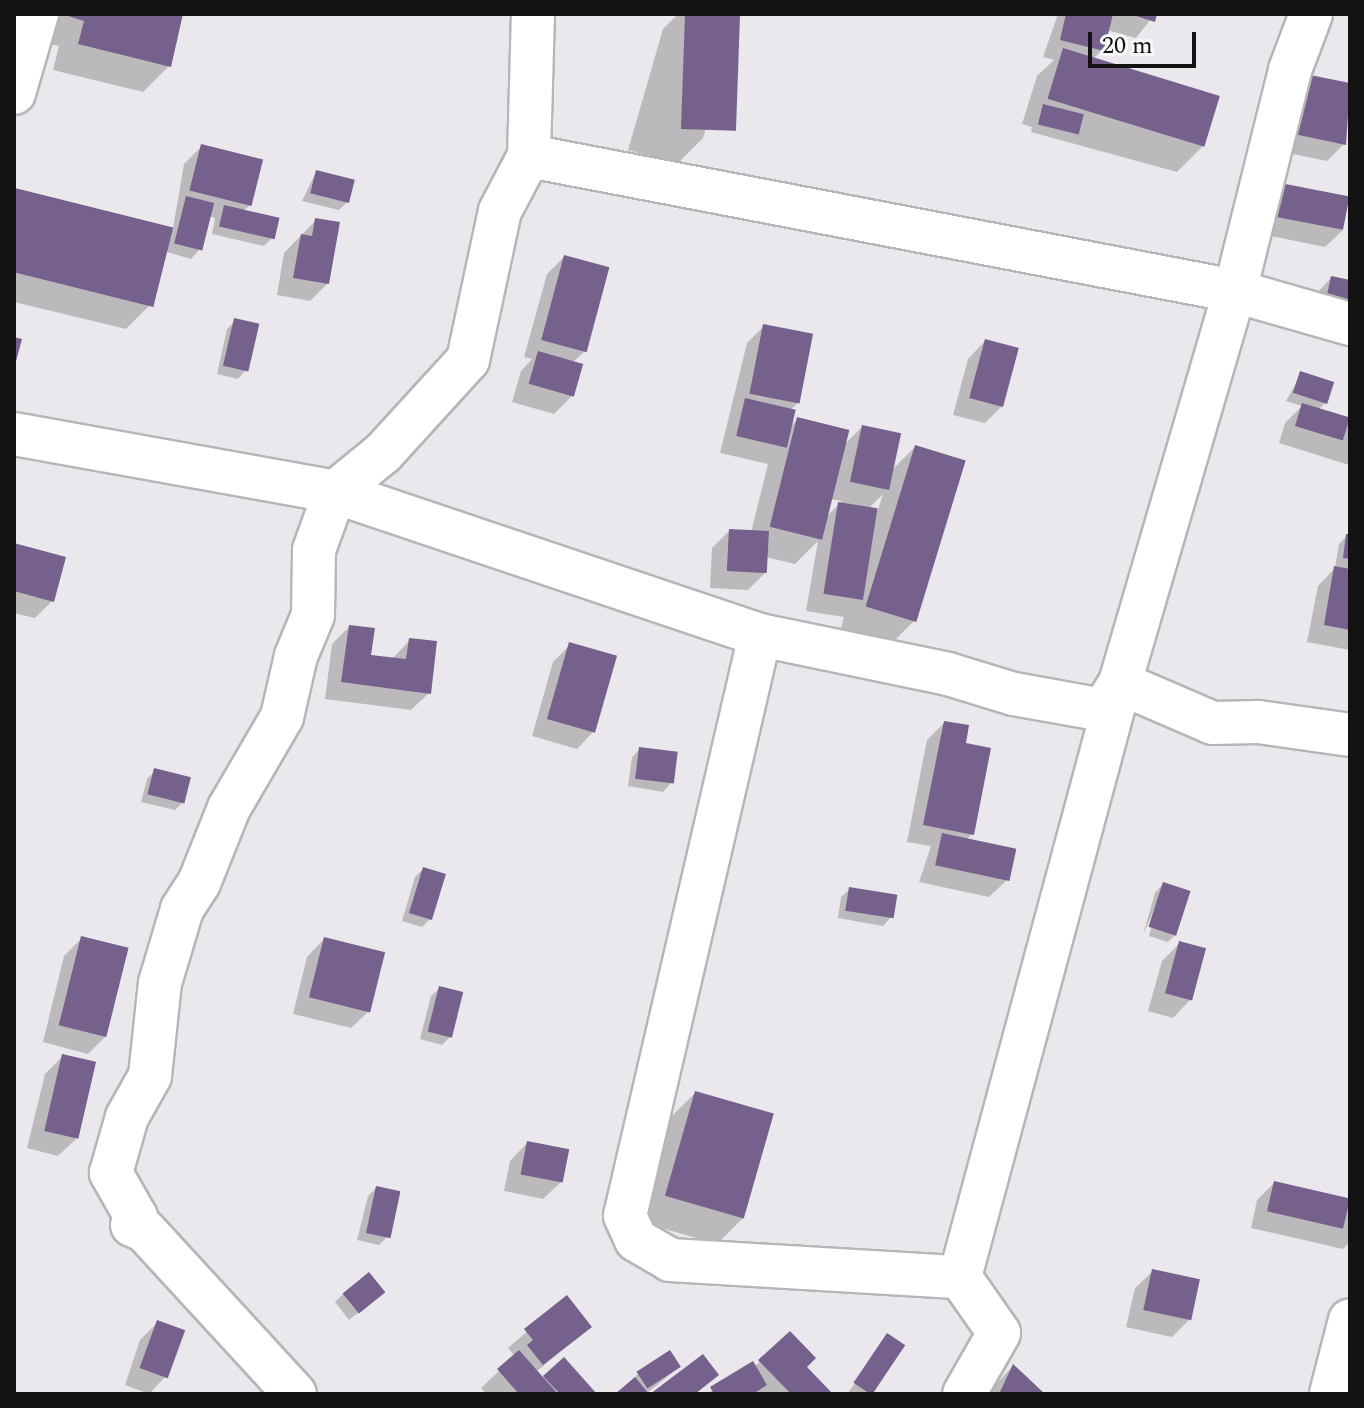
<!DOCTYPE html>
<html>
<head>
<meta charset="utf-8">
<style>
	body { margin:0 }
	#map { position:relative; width:1364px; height:1408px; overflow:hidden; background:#eae8ec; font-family:Spectral,serif }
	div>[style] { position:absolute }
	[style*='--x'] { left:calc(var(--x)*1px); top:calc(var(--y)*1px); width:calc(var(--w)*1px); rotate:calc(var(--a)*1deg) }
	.shadow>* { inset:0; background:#0003 }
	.building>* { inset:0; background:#75618c; transform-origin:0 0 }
	.roads { filter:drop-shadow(2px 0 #b6b5b8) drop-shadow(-2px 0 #b6b5b8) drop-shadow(0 2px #b6b5b8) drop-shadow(0 -2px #b6b5b8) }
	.minor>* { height:42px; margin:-21px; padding:0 21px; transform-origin:21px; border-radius:21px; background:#fff }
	span { translate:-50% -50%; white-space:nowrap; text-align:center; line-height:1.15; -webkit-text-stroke:6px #f7f6f9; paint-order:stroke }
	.frame { position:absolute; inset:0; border:16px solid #121213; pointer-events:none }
	.scale { position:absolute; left:1088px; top:32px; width:108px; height:36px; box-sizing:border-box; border:4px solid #121213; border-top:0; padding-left:10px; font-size:24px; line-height:28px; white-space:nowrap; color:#121213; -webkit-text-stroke:6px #f7f6f9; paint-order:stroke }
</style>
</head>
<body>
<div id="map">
	<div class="shadow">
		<div style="clip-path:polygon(39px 14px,181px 14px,169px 66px,143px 92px,53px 70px,59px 46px,33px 40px)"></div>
		<div style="clip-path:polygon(678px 14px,738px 17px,703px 138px,677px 164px,628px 150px,663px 29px)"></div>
		<div style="clip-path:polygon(1058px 14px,1155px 14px,1136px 38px,1107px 30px,1102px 50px,1092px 60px,1203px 146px,1177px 172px,1031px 132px,1032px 127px,1022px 124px,1037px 76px,1054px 60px,1043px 57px)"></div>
		<div style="clip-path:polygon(1306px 76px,1350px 85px,1344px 144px,1327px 161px,1278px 151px)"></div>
		<div style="clip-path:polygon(202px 146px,250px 205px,243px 211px,272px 238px,264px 246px,212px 234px,215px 218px,208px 216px,199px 250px,191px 259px,164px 251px,152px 303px,126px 329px,14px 302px,16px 190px,173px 228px,184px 164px)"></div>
		<div style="clip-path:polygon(316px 172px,347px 202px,339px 210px,302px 201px)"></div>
		<div style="clip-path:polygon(1253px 200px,1343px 230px,1325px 247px,1247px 231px)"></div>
		<div style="clip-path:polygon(316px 220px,328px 283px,310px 301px,277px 295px,284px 253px)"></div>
		<div style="clip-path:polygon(564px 257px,584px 352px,572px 363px,571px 397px,554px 414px,512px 402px,521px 371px,532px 359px,524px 357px,547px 274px)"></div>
		<div style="clip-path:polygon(1331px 278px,1350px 282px,1350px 326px,1314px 296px)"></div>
		<div style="clip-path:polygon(235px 321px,246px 370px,238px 379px,217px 374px,227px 329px)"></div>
		<div style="clip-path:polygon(evenodd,764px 326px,797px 404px,790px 410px,789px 428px,798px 419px,843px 446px,862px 427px,891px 471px,915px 447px,914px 621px,888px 647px,840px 632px,844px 617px,806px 611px,818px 541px,795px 564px,766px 557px,765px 573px,748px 590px,710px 588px,712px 548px,729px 531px,751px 532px,768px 464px,720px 453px,747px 343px,764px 326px,883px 494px,878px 510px,868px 509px,883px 494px,764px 326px,830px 499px,842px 501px,826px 517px,830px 499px)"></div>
		<div style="clip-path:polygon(985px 341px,1002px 406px,985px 423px,953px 415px,968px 359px)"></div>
		<div style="clip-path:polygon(1301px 374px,1325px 403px,1318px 410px,1350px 418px,1349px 465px,1279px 443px,1285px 423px,1302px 406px,1286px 401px)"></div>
		<div style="clip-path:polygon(1347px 536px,1350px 536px,1350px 650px,1307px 642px,1318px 586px,1335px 568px,1339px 544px)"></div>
		<div style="clip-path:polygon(14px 545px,52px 601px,35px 618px,14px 613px)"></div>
		<div style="clip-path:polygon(349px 627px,369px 657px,392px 659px,410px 640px,429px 693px,411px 710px,325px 699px,332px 644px)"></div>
		<div style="clip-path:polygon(570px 645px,594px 731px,577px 749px,532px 736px,553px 662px)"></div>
		<div style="clip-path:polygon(944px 723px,963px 745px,972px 834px,966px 840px,1007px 880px,989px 897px,919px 882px,931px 846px,907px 842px,927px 740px)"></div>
		<div style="clip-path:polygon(640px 749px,671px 783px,663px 792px,628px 786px,632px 757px)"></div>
		<div style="clip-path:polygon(155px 771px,184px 801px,175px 810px,141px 802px,147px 779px)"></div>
		<div style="clip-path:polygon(423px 869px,430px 919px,422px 927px,402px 921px,415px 877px)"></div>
		<div style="clip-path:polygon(1163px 884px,1176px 934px,1168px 942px,1149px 936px,1162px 891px,1143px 935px,1155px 893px)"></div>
		<div style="clip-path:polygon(850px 889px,891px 917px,883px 926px,838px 918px,841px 897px)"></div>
		<div style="clip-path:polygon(82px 938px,106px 1036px,88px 1054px,43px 1042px,64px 956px)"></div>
		<div style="clip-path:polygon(324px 939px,369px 1011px,351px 1028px,293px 1014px,307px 957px)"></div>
		<div style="clip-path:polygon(1180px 943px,1190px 1000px,1173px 1018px,1148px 1011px,1162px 961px)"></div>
		<div style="clip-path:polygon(440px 988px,450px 1037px,442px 1045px,420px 1039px,431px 996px)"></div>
		<div style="clip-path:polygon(63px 1056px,76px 1139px,58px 1156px,27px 1148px,45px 1074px)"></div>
		<div style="clip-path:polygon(695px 1093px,743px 1218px,717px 1244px,641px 1222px,669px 1119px)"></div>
		<div style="clip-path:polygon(527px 1143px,561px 1182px,543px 1199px,504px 1191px,510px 1161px)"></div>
		<div style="clip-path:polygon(1274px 1183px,1350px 1200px,1350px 1242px,1343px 1249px,1251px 1228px,1257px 1200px)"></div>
		<div style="clip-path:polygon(376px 1188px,387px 1237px,379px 1245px,357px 1240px,368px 1196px)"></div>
		<div style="clip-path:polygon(1153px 1271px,1189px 1320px,1172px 1337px,1126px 1327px,1135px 1288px)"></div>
		<div style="clip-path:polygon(343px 1294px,374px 1300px,349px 1320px,335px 1302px)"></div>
		<div style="clip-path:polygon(566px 1298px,589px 1327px,536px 1372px,542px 1379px,564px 1360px,594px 1394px,486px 1394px,481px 1388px,515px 1356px,508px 1348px)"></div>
		<div style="clip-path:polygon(158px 1322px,166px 1376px,149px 1394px,125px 1385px,140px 1340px)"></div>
		<div style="clip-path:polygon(790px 1333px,805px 1367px,830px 1394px,706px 1394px,754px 1367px)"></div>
		<div style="clip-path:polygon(887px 1336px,903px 1346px,873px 1394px,848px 1393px)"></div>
		<div style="clip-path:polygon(1013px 1366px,1043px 1394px,987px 1394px)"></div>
		<div style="clip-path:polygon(679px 1367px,646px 1394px,618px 1394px,638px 1374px)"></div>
	</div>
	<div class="building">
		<div style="clip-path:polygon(62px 14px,183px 14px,171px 67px,78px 44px,84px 21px)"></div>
		<div style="left:685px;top:14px;width:55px;height:115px;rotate:2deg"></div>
		<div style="clip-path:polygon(1066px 14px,1113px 14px,1104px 51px,1060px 40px)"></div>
		<div style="clip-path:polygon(1130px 14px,1157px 14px,1155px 22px)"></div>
		<div style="left:1063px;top:48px;width:164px;height:53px;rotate:17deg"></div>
		<div style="clip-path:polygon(1305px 74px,1350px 83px,1346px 145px,1294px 134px)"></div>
		<div style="left:1043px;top:104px;width:42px;height:21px;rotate:14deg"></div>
		<div style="left:201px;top:144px;width:64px;height:48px;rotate:14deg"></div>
		<div style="left:316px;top:170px;width:40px;height:24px;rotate:14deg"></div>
		<div style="left:1270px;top:181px;width:81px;height:34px;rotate:11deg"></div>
		<div style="left:15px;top:188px;width:163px;height:82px;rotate:14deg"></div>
		<div style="left:186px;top:196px;width:29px;height:49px;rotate:14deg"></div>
		<div style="left:224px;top:205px;width:57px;height:22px;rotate:13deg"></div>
		<div style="clip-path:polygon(315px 218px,340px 222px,329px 284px,293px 278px,301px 234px,312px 236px)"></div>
		<div style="left:564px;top:255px;width:47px;height:88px;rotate:15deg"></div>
		<div style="clip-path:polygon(1331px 276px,1350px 280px,1350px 305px,1326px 300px)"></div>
		<div style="left:234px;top:318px;width:26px;height:49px;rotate:13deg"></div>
		<div style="left:763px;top:324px;width:51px;height:71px;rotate:11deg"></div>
		<div style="clip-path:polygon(14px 337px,22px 339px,15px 365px,14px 364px)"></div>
		<div style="left:985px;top:339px;width:35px;height:61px;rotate:15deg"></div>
		<div style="left:538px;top:351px;width:47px;height:34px;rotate:16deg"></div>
		<div style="left:1300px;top:371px;width:36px;height:23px;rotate:18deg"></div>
		<div style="left:745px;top:398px;width:52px;height:39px;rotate:13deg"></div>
		<div style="left:1302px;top:403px;width:50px;height:24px;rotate:17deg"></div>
		<div style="left:797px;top:417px;width:54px;height:113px;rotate:14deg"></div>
		<div style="left:862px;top:425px;width:40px;height:58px;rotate:12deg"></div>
		<div style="left:915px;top:445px;width:53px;height:169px;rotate:17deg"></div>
		<div style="left:838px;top:502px;width:40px;height:93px;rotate:9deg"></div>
		<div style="left:729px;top:529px;width:40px;height:42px;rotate:3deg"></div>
		<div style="clip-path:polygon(1346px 534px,1350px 534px,1350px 559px,1343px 558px)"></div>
		<div style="clip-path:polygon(14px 543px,66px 557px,54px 602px,14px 591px)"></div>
		<div style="clip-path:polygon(1334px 566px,1350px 569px,1350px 630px,1324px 625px)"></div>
		<div style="clip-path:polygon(349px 625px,375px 628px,371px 655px,406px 659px,409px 638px,437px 641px,431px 694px,341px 682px)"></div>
		<div style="left:569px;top:642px;width:50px;height:80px;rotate:16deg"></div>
		<div style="clip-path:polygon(944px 721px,969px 725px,966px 743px,991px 748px,974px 835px,923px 825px)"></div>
		<div style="left:639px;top:747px;width:39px;height:32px;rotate:7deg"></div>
		<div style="left:154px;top:768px;width:38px;height:27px;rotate:14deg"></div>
		<div style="left:942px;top:833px;width:76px;height:33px;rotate:12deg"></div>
		<div style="left:423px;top:867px;width:24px;height:48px;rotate:17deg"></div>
		<div style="left:1163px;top:882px;width:29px;height:47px;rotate:18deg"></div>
		<div style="left:849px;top:887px;width:49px;height:24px;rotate:9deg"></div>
		<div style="left:81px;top:936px;width:49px;height:92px;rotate:14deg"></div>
		<div style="left:324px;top:937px;width:63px;height:62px;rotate:14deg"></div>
		<div style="left:1179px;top:941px;width:28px;height:54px;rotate:15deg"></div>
		<div style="left:439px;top:986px;width:25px;height:47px;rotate:14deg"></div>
		<div style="left:62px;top:1054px;width:35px;height:79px;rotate:13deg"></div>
		<div style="left:695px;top:1091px;width:82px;height:109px;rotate:16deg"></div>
		<div style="left:527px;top:1141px;width:43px;height:34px;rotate:11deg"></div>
		<div style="left:1274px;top:1181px;width:78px;height:31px;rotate:13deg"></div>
		<div style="left:376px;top:1186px;width:25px;height:48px;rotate:12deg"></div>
		<div style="left:1152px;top:1269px;width:49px;height:42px;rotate:12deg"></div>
		<div style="left:369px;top:1272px;width:26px;height:34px;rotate:51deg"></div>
		<div style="clip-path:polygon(567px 1295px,592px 1327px,543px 1365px,527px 1345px,533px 1340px,524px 1329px)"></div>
		<div style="left:157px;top:1320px;width:30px;height:51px;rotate:20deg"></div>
		<div style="clip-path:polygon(790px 1331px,816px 1358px,807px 1367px,833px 1394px,791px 1394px,758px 1360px)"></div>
		<div style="left:887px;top:1333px;width:22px;height:60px;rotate:34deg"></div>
		<div style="clip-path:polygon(519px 1350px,558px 1394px,519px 1394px,497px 1369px)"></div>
		<div style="left:670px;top:1350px;width:20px;height:40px;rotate:57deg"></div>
		<div style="clip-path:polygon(703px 1354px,719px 1375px,695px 1394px,650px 1394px)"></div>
		<div style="clip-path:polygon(564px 1357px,597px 1394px,560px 1394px,543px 1376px)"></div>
		<div style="clip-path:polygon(753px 1361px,767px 1385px,753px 1394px,714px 1394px,710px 1387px)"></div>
		<div style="clip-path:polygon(1013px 1364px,1045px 1394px,999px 1394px)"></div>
		<div style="clip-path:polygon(635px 1377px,649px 1394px,615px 1394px)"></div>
	</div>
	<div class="roads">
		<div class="minor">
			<div style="--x:14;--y:93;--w:82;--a:-73.8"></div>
			<div style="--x:529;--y:156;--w:719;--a:10.83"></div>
			<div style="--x:1235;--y:291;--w:120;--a:16"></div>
			<div style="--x:14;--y:434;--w:326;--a:10.2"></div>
			<div style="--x:335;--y:492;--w:448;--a:18.6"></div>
			<div style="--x:760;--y:635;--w:192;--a:11.7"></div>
			<div style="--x:948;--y:674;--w:69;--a:16.9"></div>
			<div style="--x:1014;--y:694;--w:90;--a:10.2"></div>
			<div style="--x:1103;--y:710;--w:32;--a:-58"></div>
			<div style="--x:1120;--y:683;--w:101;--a:23.3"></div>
			<div style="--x:1213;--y:723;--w:45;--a:-1.3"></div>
			<div style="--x:1258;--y:722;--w:93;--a:8"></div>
			<div style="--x:760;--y:635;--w:596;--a:103.08"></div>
			<div style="--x:625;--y:1216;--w:26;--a:65"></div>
			<div style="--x:636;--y:1240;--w:39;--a:30"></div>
			<div style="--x:670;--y:1260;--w:290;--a:3.4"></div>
			<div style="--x:960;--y:1277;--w:615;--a:-74.92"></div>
			<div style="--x:1120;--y:683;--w:409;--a:-73.7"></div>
			<div style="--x:1235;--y:291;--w:228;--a:-76"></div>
			<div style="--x:1290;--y:70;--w:60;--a:-69.4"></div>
			<div style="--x:960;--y:1277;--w:68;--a:55.1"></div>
			<div style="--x:999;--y:1333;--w:70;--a:119.8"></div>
			<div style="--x:295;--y:1394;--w:222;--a:-132.6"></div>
			<div style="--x:145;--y:1231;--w:14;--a:-155"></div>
			<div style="--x:132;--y:1225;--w:9;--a:-63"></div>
			<div style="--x:136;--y:1217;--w:51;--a:-119.6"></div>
			<div style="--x:111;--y:1173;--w:58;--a:-74.1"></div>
			<div style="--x:127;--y:1117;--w:47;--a:-60.7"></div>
			<div style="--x:150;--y:1076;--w:94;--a:-83.9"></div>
			<div style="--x:160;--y:983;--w:77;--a:-73.4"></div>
			<div style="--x:182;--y:909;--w:31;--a:-57"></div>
			<div style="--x:199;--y:883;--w:81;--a:-68.2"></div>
			<div style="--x:229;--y:808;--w:105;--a:-59.8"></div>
			<div style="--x:282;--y:717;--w:63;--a:-77.1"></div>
			<div style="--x:296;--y:656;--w:44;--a:-67.5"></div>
			<div style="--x:313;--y:615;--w:65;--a:-89.1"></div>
			<div style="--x:314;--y:550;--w:62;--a:-70.1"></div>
			<div style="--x:335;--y:492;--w:62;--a:-39.1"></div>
			<div style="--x:383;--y:453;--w:126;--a:-47.6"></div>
			<div style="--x:468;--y:360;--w:152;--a:-77.9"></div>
			<div style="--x:500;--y:211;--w:62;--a:-62.2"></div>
			<div style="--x:529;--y:156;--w:142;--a:-88.4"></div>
			<div style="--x:1331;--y:1394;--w:76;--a:-75.6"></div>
		</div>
	</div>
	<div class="frame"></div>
	<div class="scale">20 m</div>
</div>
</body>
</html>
